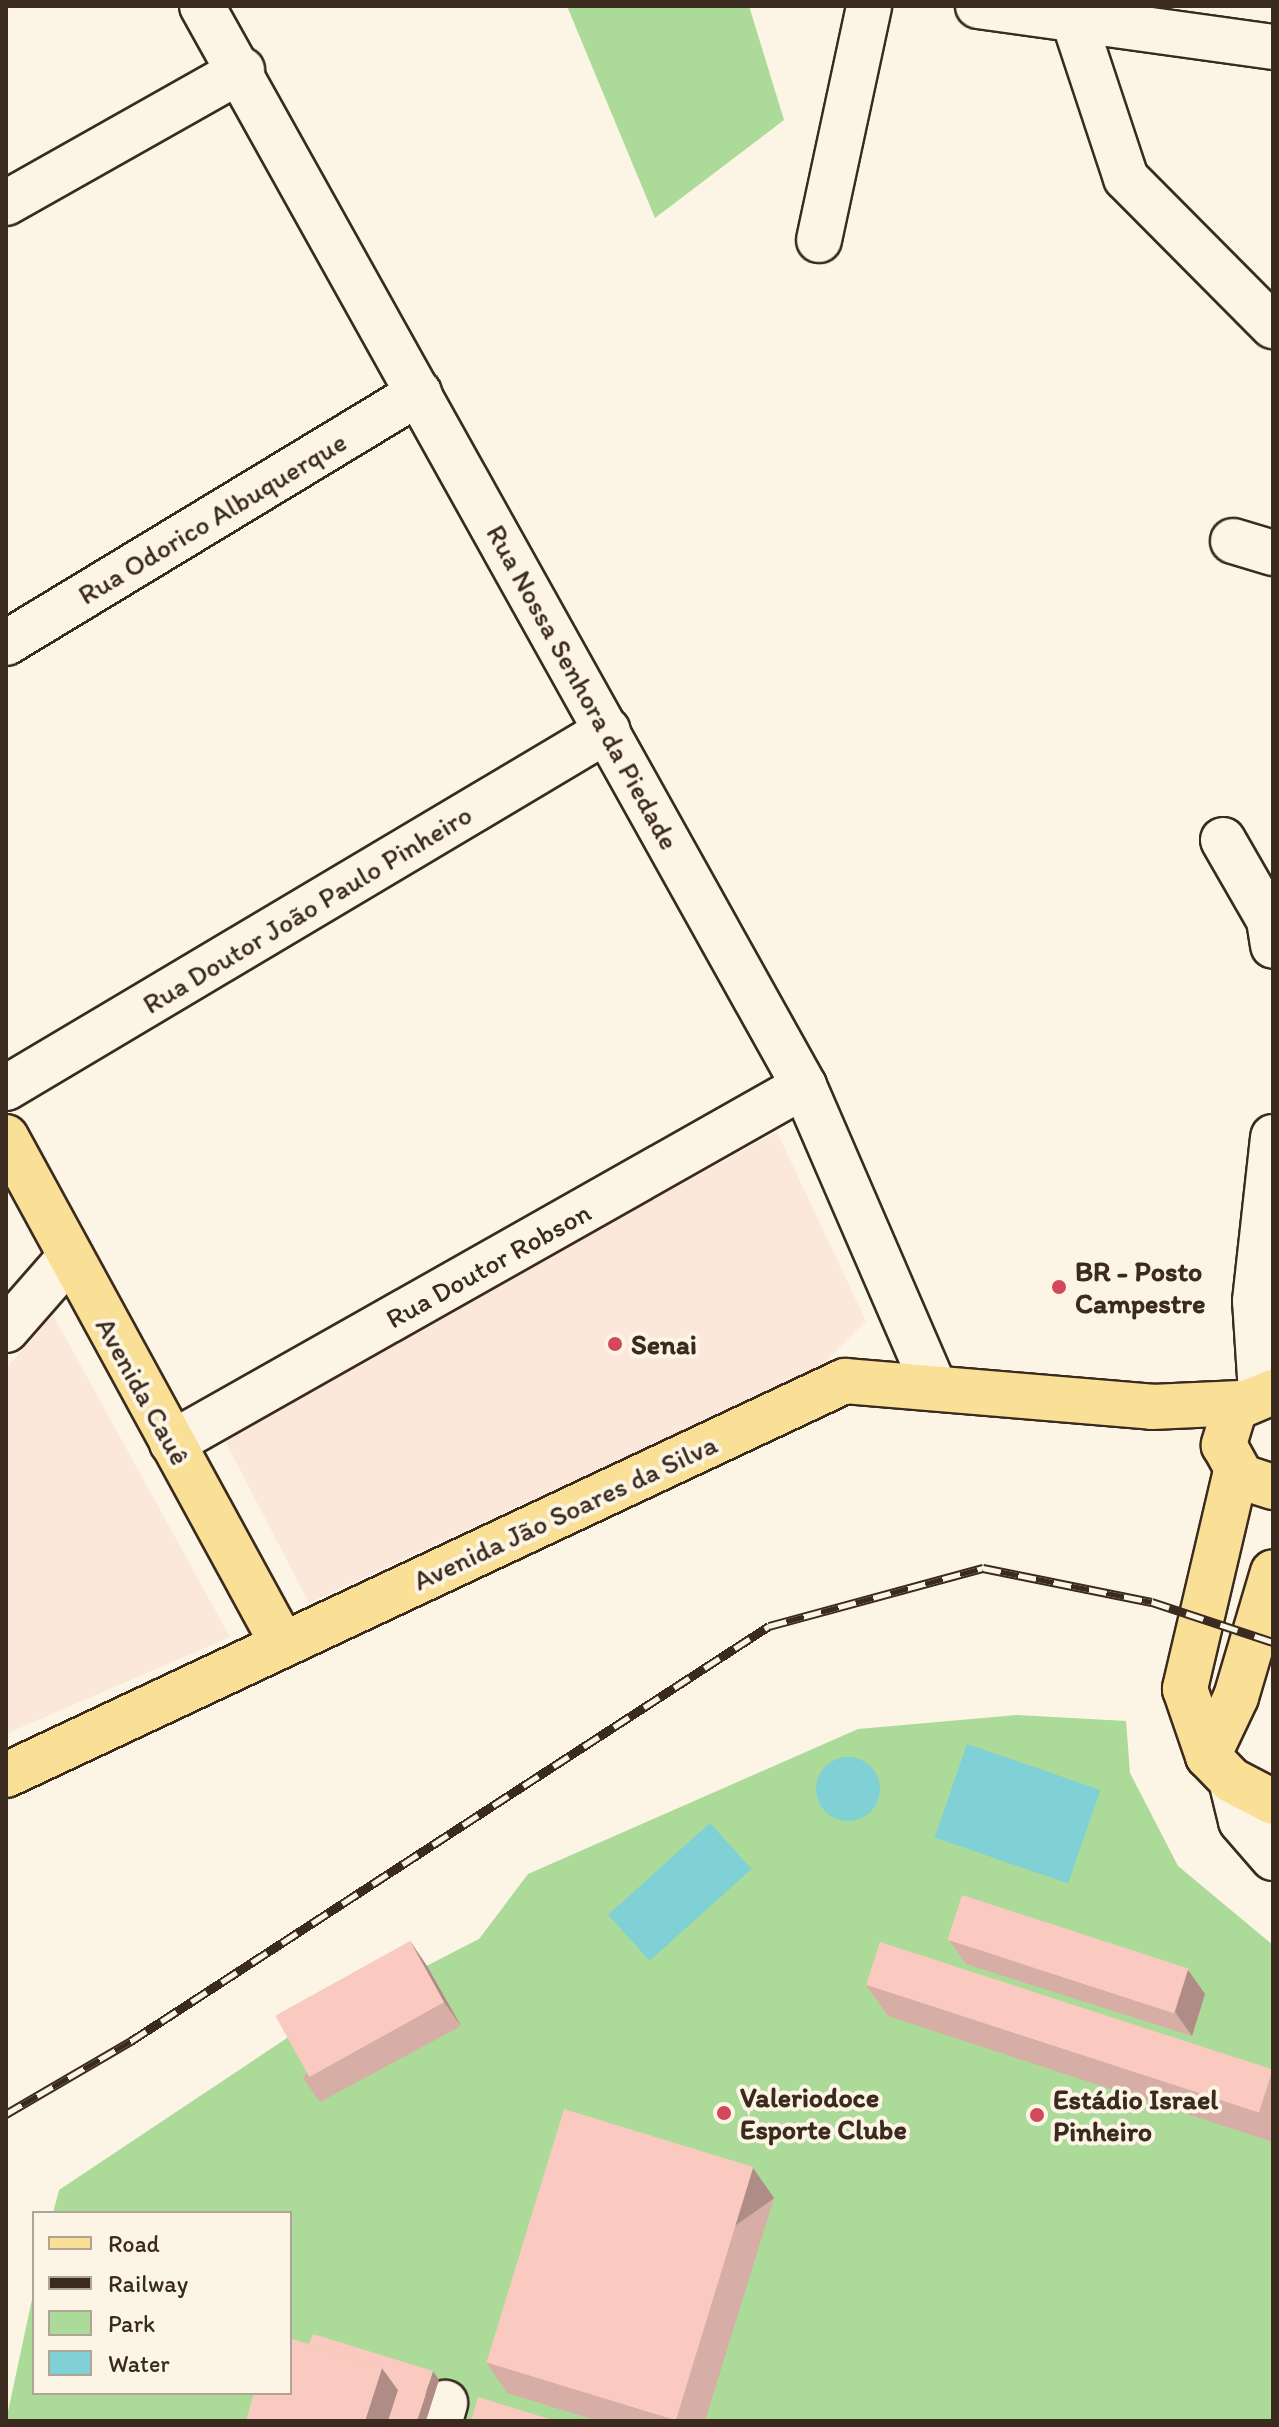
<!DOCTYPE html>
<html>
<head>
<meta charset="utf-8">
<style>
	body { margin:0 }
	#map { position:relative; width:1279px; height:2427px; overflow:hidden; background:#fcf5e5; font-family:Itim,sans-serif }
	div>[style] { position:absolute }
	[style*='--x'] { left:calc(var(--x)*1px); top:calc(var(--y)*1px); width:calc(var(--w)*1px); rotate:calc(var(--a)*1deg) }
	.built>* { inset:0; background:#fbe8da }
	.green>* { inset:0; background:#abda99 }
	.water>* { inset:0; background:#7fd1d5; transform-origin:0 0 }
	.round { border-radius:50% }
	.roads { filter:drop-shadow(2px 0 #3b2a1e) drop-shadow(-2px 0 #3b2a1e) drop-shadow(0 2px #3b2a1e) drop-shadow(0 -2px #3b2a1e) }
	.minor>* { height:44px; margin:-22px; padding:0 22px; transform-origin:22px; border-radius:22px; background:#fcf5e5 }
	.major>* { height:44px; margin:-22px; padding:0 22px; transform-origin:22px; border-radius:22px; background:#fadf96 }
	.rail>* { height:9px; margin-top:-4.5px; transform-origin:0; background:repeating-linear-gradient(90deg,#fcf5e5 0 18px,#3b2a1e 0 36px); box-sizing:border-box; border-block:2px solid #3b2a1e }
	.wall>* { inset:0; background:#d7aea5 }
	.shaded-wall>* { inset:0; background:#af8d86; transform-origin:0 0 }
	.building>* { inset:0; background:#facac0; transform-origin:0 0 }
	.dots>* { width:22px; height:22px; translate:-50% -50%; box-sizing:border-box; border:4px solid #fcf5e5; border-radius:50% }
	span { translate:-50% -50%; white-space:nowrap; text-align:center; line-height:1.15; -webkit-text-stroke:8px #fcf5e5; paint-order:stroke }
	.street-label { font-size:28px; color:#3b2a1e }
	.poi-label { font-size:28px; color:#3b2a1e; font-weight:700 }
	.left { translate:0 -50%; text-align:left }
	.frame { position:absolute; inset:0; border:8px solid #3b2a1e; pointer-events:none }
	.legend { position:absolute; left:32px; top:2211px; width:260px; height:184px; box-sizing:border-box; background:#fcf5e5; border:2px solid #afa495; margin:0; padding:10px 14px; list-style:none; font-size:24px; color:#3b2a1e }
	.legend li { display:flex; align-items:center; gap:16px; height:40px }
	.legend b { width:40px; border:2px solid #afa495 }
</style>
</head>
<body>
<div id="map">
	<div class="built">
		<div style="clip-path:polygon(777px 1132px,866px 1321px,820px 1367px,309px 1603px,222px 1435px)"></div>
		<div style="clip-path:polygon(53px 1315px,230px 1637px,6px 1734px,6px 1368px)"></div>
	</div>
	<div class="green">
		<div style="clip-path:polygon(567px 6px,749px 6px,784px 120px,655px 218px)"></div>
		<div style="clip-path:polygon(1017px 1715px,1126px 1721px,1130px 1773px,1178px 1866px,1273px 1945px,1273px 2421px,6px 2421px,34px 2290px,34px 2393px,290px 2393px,290px 2213px,53px 2213px,59px 2190px,290px 2036px,479px 1939px,528px 1874px,858px 1729px)"></div>
	</div>
	<div class="water">
		<div style="left:967px;top:1744px;width:141px;height:99px;rotate:19deg"></div>
		<div class="round" style="left:816px;top:1757px;width:64px;height:64px"></div>
		<div style="left:710px;top:1823px;width:62px;height:137px;rotate:48deg"></div>
	</div>
	<div class="roads">
		<div class="minor">
			<div style="--x:202;--y:6;--w:1236;--a:60.86"></div>
			<div style="--x:804;--y:1086;--w:325;--a:66.6"></div>
			<div style="--x:978;--y:6;--w:298;--a:7.9"></div>
			<div style="--x:1075;--y:24;--w:162;--a:71.7"></div>
			<div style="--x:1126;--y:178;--w:209;--a:45.2"></div>
			<div style="--x:6;--y:203;--w:271;--a:-29.4"></div>
			<div style="--x:819;--y:240;--w:239;--a:-77.9"></div>
			<div style="--x:1233;--y:541;--w:42;--a:16.7"></div>
			<div style="--x:6;--y:643;--w:483;--a:-31.2"></div>
			<div style="--x:1223;--y:840;--w:92;--a:60.1"></div>
			<div style="--x:1269;--y:920;--w:26;--a:81"></div>
			<div style="--x:6;--y:1088;--w:700;--a:-30.74"></div>
			<div style="--x:6;--y:1330;--w:96;--a:-48.8"></div>
			<div style="--x:1261;--y:1393;--w:92;--a:-93.7"></div>
			<div style="--x:1255;--y:1301;--w:165;--a:-83.7"></div>
			<div style="--x:172;--y:1443;--w:726;--a:-29.46"></div>
			<div style="--x:1231;--y:1780;--w:42;--a:76.3"></div>
			<div style="--x:1241;--y:1821;--w:49;--a:49.1"></div>
			<div style="--x:440;--y:2421;--w:19;--a:-74"></div>
		</div>
		<div class="major">
			<div style="--x:6;--y:1137;--w:576;--a:61.39"></div>
			<div style="--x:1273;--y:1392;--w:41;--a:157.2"></div>
			<div style="--x:1235;--y:1408;--w:39;--a:107"></div>
			<div style="--x:1224;--y:1445;--w:37;--a:61"></div>
			<div style="--x:1242;--y:1477;--w:33;--a:18"></div>
			<div style="--x:1236;--y:1471;--w:224;--a:103.2"></div>
			<div style="--x:1185;--y:1689;--w:71;--a:71.1"></div>
			<div style="--x:1208;--y:1756;--w:33;--a:46"></div>
			<div style="--x:1231;--y:1780;--w:47;--a:27.6"></div>
			<div style="--x:1208;--y:1756;--w:65;--a:-64.6"></div>
			<div style="--x:1236;--y:1697;--w:130;--a:-73.5"></div>
			<div style="--x:6;--y:1775;--w:927;--a:-25.16"></div>
			<div style="--x:845;--y:1381;--w:308;--a:4.8"></div>
			<div style="--x:1152;--y:1407;--w:88;--a:-2.6"></div>
		</div>
	</div>
	<div class="rail">
		<div style="--x:6;--y:2114;--w:145;--a:-30.3"></div>
		<div style="--x:131;--y:2041;--w:761;--a:-33.04"></div>
		<div style="--x:769;--y:1626;--w:222;--a:-15.2"></div>
		<div style="--x:983;--y:1568;--w:172;--a:11.4"></div>
		<div style="--x:1152;--y:1602;--w:127;--a:18.3"></div>
	</div>
	<div class="wall">
		<div style="clip-path:polygon(949px 1940px,1188px 1970px,1205px 1994px,1192px 2036px,966px 1964px)"></div>
		<div style="clip-path:polygon(410px 1941px,427px 1966px,461px 2026px,320px 2102px,303px 2078px)"></div>
		<div style="clip-path:polygon(866px 1985px,1273px 2069px,1273px 2142px,888px 2016px)"></div>
		<div style="clip-path:polygon(753px 2168px,774px 2198px,705px 2421px,598px 2421px,507px 2393px,486px 2362px)"></div>
	</div>
	<div class="shaded-wall">
		<div style="clip-path:polygon(410px 1941px,427px 1966px,461px 2026px,444px 2002px)"></div>
		<div style="clip-path:polygon(1188px 1970px,1205px 1994px,1192px 2036px,1175px 2012px)"></div>
		<div style="left:753px;top:2168px;width:37px;height:265px;rotate:55deg"></div>
		<div style="clip-path:polygon(382px 2368px,404px 2398px,396px 2421px,365px 2421px)"></div>
		<div style="clip-path:polygon(433px 2371px,439px 2380px,426px 2421px,417px 2421px)"></div>
	</div>
	<div class="building">
		<div style="left:962px;top:1895px;width:238px;height:47px;rotate:18deg"></div>
		<div style="left:410px;top:1941px;width:70px;height:154px;rotate:61deg"></div>
		<div style="left:880px;top:1942px;width:413px;height:45px;rotate:18deg"></div>
		<div style="left:564px;top:2109px;width:198px;height:265px;rotate:17deg"></div>
		<div style="clip-path:polygon(313px 2334px,433px 2371px,417px 2421px,388px 2421px,398px 2390px,382px 2368px,309px 2344px)"></div>
		<div style="clip-path:polygon(290px 2338px,382px 2368px,365px 2421px,246px 2421px,254px 2393px,290px 2393px)"></div>
		<div style="clip-path:polygon(478px 2397px,556px 2421px,471px 2421px)"></div>
	</div>
	<div class="dots">
		<div style="left:1059px;top:1287px;background:#d1495b"></div>
		<div style="left:615px;top:1344px;background:#d1495b"></div>
		<div style="left:724px;top:2113px;background:#d1495b"></div>
		<div style="left:1037px;top:2115px;background:#d1495b"></div>
	</div>
	<div class="street-label">
		<span style="left:212px;top:518px;rotate:-31deg">Rua Odorico Albuquerque</span>
		<span style="left:583px;top:687px;rotate:61deg">Rua Nossa Senhora da Piedade</span>
		<span style="left:307px;top:909px;rotate:-31deg">Rua Doutor João Paulo Pinheiro</span>
		<span style="left:488px;top:1265px;rotate:-29deg">Rua Doutor Robson</span>
		<span style="left:143px;top:1391px;rotate:61deg">Avenida Cauê</span>
		<span style="left:565px;top:1512px;rotate:-25deg">Avenida Jão Soares da Silva</span>
	</div>
	<div class="poi-label">
		<span class="left" style="left:1075px;top:1287px">BR - Posto<br>Campestre</span>
		<span class="left" style="left:631px;top:1344px">Senai</span>
		<span class="left" style="left:740px;top:2113px">Valeriodoce<br>Esporte Clube</span>
		<span class="left" style="left:1053px;top:2115px">Estádio Israel<br>Pinheiro</span>
	</div>
	<div class="frame"></div>
	<ul class="legend">
	<li><b style="height:10px;background:#fadf96"></b>Road</li>
	<li><b style="height:10px;background:#3b2a1e"></b>Railway</li>
	<li><b style="height:22px;background:#abda99"></b>Park</li>
	<li><b style="height:22px;background:#7fd1d5"></b>Water</li>
	</ul>
</div>
</body>
</html>
